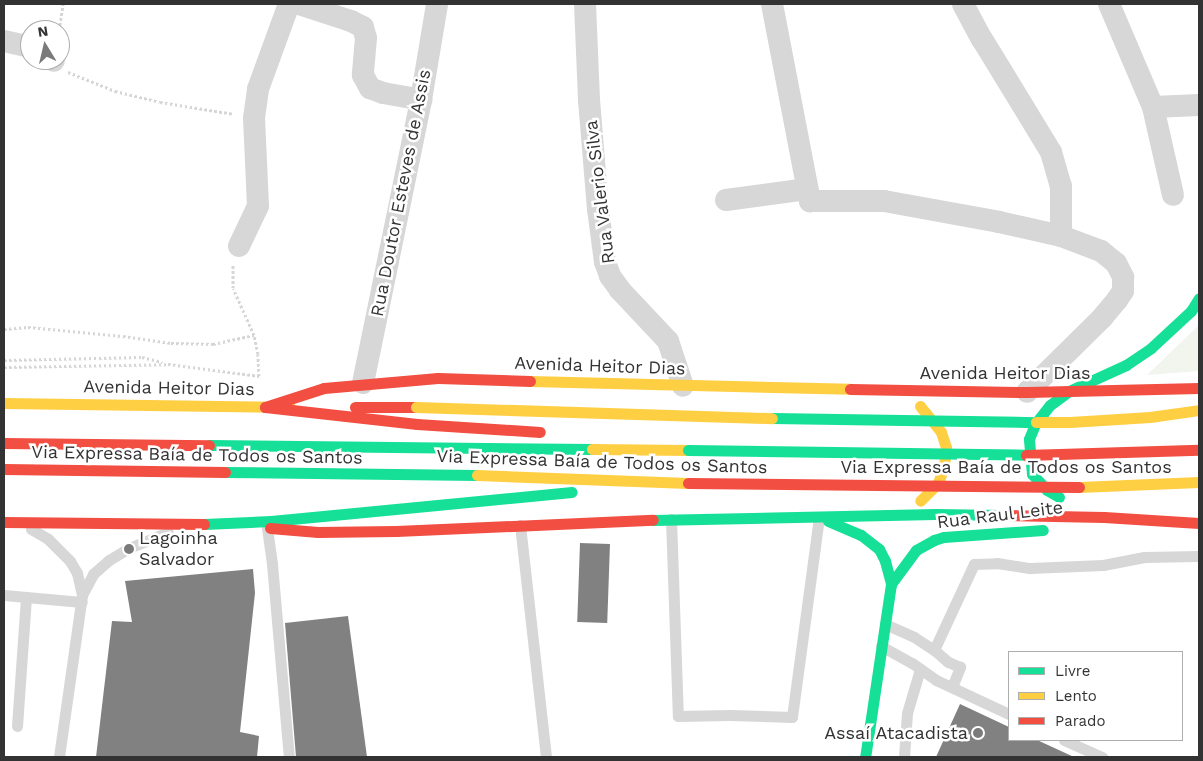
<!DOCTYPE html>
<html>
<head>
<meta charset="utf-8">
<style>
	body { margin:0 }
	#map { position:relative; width:1203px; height:761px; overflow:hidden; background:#fff; font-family:"Work Sans",sans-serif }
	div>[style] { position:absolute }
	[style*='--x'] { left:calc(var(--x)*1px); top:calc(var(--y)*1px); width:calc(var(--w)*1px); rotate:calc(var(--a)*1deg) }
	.green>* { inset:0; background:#f1f5ed }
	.building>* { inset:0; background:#818181; transform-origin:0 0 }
	.path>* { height:3px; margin-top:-1.5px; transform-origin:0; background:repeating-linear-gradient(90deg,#d6d6d6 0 2.5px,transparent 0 5px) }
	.lane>* { height:11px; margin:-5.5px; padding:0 5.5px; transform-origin:5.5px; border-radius:5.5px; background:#d7d7d7 }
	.street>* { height:22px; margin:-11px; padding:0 11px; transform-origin:11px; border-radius:11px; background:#d7d7d7 }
	.fast>* { height:11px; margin:-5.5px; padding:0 5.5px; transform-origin:5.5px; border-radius:5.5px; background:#16e098 }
	.slow>* { height:11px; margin:-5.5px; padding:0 5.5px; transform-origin:5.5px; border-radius:5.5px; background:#ffcf43 }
	.jam>* { height:11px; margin:-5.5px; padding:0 5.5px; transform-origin:5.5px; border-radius:5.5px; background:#f24e42 }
	.fast-bridge>* { height:11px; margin:-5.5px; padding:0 5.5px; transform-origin:5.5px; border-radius:5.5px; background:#16e098 }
	.slow-bridge>* { height:11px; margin:-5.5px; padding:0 5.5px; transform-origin:5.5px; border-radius:5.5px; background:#ffcf43 }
	.jam-bridge>* { height:11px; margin:-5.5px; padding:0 5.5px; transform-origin:5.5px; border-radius:5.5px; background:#f24e42 }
	.dots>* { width:14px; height:14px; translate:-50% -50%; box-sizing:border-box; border:2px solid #fff; border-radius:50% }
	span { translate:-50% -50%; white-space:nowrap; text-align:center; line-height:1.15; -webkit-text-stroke:5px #fff; paint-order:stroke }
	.street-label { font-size:18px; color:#333 }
	.poi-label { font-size:18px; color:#333 }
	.left { translate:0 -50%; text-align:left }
	.right { translate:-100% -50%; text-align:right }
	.frame { position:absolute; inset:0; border:5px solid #333; pointer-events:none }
	.legend { position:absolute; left:1008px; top:651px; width:175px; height:90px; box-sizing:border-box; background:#fff; border:1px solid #adadad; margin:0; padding:6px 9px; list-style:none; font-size:15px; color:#333 }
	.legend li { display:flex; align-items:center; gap:10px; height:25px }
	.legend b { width:25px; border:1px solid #adadad }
	.north { position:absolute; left:20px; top:20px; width:50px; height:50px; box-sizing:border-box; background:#fff; border:1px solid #adadad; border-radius:50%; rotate:351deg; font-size:14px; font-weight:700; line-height:20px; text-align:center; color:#333 }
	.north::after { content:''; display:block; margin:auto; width:18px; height:22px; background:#7a7a7a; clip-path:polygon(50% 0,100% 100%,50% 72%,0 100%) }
</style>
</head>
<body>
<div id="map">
	<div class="green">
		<div style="clip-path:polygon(1199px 325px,1199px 371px,1147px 375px)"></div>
	</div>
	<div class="building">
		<div style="left:580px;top:543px;width:30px;height:79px;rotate:2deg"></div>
		<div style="clip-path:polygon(253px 569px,255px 593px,240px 732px,259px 736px,257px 757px,96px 757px,112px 621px,132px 622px,125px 581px)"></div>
		<div style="clip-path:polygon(348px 616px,367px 757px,296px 757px,285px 623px)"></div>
		<div style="clip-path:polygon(960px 704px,1009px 727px,1009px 740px,1037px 740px,1074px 757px,936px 757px)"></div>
	</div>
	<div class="path">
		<div style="--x:59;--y:30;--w:26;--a:-81"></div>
		<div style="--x:68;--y:72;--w:51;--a:22"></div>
		<div style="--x:115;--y:91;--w:46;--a:13.7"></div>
		<div style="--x:160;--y:102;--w:75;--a:9.2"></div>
		<div style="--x:4;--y:329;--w:24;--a:-5"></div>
		<div style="--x:28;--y:327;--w:95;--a:5.4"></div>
		<div style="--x:123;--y:336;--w:49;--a:8.3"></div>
		<div style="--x:171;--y:343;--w:42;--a:1.4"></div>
		<div style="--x:213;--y:344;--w:42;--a:-12.4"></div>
		<div style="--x:4;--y:360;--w:138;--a:-1.2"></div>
		<div style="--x:142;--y:357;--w:21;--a:14"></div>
		<div style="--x:4;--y:367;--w:164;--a:-1"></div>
		<div style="--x:168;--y:364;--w:92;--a:7.5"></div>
		<div style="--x:259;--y:376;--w:22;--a:-93"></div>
		<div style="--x:258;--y:354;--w:19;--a:-102"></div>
		<div style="--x:254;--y:335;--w:51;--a:-114.1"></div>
		<div style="--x:233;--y:288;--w:23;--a:-90"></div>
	</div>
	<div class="lane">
		<div style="--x:671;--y:519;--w:197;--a:88"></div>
		<div style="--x:678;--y:716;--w:52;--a:-1.1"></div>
		<div style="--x:730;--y:715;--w:62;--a:1.8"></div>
		<div style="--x:792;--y:717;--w:201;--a:-82.3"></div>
		<div style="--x:520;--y:525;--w:233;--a:83.6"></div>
		<div style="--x:267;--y:528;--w:36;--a:82"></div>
		<div style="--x:272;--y:564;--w:194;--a:85"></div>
		<div style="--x:31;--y:529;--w:20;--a:30"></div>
		<div style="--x:48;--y:539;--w:31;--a:45"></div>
		<div style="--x:70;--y:561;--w:14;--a:60"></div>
		<div style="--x:77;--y:573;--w:23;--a:77"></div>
		<div style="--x:82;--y:595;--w:164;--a:98.1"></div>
		<div style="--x:4;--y:595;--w:78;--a:5.1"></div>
		<div style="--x:82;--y:595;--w:24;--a:-62"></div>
		<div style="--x:93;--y:574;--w:21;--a:-41"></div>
		<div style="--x:109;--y:560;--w:23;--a:-31"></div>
		<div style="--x:129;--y:548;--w:42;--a:-22.3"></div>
		<div style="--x:885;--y:624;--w:32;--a:24"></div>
		<div style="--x:914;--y:637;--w:24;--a:33"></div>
		<div style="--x:881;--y:646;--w:35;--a:29"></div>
		<div style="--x:912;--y:663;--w:29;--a:35"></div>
		<div style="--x:936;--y:680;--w:81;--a:25"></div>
		<div style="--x:952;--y:687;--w:22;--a:-68"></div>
		<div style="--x:960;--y:667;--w:13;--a:-157"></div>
		<div style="--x:948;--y:662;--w:18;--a:-139"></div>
		<div style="--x:934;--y:650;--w:95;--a:-65.1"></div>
		<div style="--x:974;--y:564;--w:23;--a:-2"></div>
		<div style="--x:997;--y:563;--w:33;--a:9"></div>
		<div style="--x:1030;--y:568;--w:73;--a:-2.4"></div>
		<div style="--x:1103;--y:565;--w:42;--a:-11"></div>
		<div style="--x:1144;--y:557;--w:55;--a:-1"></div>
		<div style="--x:17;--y:726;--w:129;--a:-86"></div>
		<div style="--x:1064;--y:740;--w:42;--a:24.1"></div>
		<div style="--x:904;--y:757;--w:44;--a:-86.1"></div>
		<div style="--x:907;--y:713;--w:46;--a:-73.5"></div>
	</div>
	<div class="street">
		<div style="--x:299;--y:4;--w:55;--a:18.1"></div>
		<div style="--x:351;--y:21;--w:13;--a:27"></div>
		<div style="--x:363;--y:27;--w:11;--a:75"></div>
		<div style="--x:366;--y:38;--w:37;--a:95"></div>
		<div style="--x:363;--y:75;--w:15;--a:62"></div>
		<div style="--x:370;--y:88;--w:14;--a:21"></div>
		<div style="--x:383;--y:93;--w:39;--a:10"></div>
		<div style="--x:585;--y:4;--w:96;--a:87.6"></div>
		<div style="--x:589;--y:100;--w:109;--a:85.3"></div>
		<div style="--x:598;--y:209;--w:53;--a:82.5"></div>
		<div style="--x:605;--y:262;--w:15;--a:70"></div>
		<div style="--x:610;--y:276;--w:17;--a:54"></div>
		<div style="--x:620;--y:290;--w:70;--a:46.7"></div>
		<div style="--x:668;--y:341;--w:47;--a:71.6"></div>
		<div style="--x:772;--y:4;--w:201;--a:79.1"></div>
		<div style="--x:810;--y:201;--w:74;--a:0"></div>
		<div style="--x:884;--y:201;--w:117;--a:10.3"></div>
		<div style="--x:999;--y:222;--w:64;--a:12.7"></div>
		<div style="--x:1061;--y:236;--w:43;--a:20.6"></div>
		<div style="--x:1101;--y:251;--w:19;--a:39"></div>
		<div style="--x:1116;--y:263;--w:16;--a:63"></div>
		<div style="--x:1123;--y:277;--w:14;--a:90"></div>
		<div style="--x:1123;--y:291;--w:11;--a:124"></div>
		<div style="--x:1117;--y:300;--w:23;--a:130"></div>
		<div style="--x:1102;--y:318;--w:105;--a:135.4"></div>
		<div style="--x:963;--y:4;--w:40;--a:62"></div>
		<div style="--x:982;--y:39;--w:132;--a:58.6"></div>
		<div style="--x:1051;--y:152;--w:35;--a:74"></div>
		<div style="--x:1061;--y:186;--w:50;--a:90"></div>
		<div style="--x:1109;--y:4;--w:112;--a:66.9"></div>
		<div style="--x:1153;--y:107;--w:90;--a:77.2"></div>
		<div style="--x:4;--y:41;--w:27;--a:13"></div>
		<div style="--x:53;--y:60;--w:1;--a:45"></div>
		<div style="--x:1153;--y:107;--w:46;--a:-2.5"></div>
		<div style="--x:726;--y:200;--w:82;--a:-7.7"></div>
		<div style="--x:239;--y:246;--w:44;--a:-64.6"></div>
		<div style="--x:258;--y:206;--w:88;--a:-92.6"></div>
		<div style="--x:254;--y:118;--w:29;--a:-82"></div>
		<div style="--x:258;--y:89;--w:90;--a:-70"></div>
		<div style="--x:363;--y:383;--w:289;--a:-78.4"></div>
		<div style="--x:421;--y:100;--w:97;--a:-80.5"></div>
	</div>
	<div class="fast">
		<div style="--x:209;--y:445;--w:383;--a:0.6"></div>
		<div style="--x:225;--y:472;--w:252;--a:0.7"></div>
		<div style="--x:1059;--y:497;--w:14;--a:-150"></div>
		<div style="--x:1047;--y:490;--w:22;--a:-133"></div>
		<div style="--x:1032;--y:474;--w:35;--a:-95"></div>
		<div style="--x:1029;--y:439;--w:16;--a:-68"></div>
		<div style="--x:1035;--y:424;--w:24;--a:-52"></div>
		<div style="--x:1050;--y:405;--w:24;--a:-36"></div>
		<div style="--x:1069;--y:391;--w:63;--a:-24.5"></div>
		<div style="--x:1126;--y:365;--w:30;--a:-34"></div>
		<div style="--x:1151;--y:348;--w:54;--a:-42.8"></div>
		<div style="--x:1191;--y:311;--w:15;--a:-58"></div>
		<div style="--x:653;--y:520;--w:282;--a:-1.2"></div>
		<div style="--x:935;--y:514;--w:66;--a:0.9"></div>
		<div style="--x:828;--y:521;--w:36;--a:23"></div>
		<div style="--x:861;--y:535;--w:23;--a:38"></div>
		<div style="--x:879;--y:549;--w:13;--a:63"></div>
		<div style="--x:885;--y:561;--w:24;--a:75"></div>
		<div style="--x:891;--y:584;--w:175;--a:98.5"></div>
		<div style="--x:204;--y:524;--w:67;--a:-2.6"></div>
		<div style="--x:271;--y:521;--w:302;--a:-5.5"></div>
		<div style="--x:891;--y:584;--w:42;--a:-53.7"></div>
		<div style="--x:916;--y:550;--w:21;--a:-29"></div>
		<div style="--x:934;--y:540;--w:10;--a:-17"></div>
		<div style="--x:944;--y:537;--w:99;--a:-4"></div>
	</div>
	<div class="slow">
		<div style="--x:530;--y:381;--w:320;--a:1.4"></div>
		<div style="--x:4;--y:403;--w:286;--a:0.8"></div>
		<div style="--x:920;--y:406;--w:33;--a:51"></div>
		<div style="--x:941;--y:432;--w:16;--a:72"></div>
		<div style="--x:946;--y:447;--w:20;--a:96"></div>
		<div style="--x:944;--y:467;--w:17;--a:111"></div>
		<div style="--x:938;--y:483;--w:25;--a:135"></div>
		<div style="--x:592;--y:449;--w:96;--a:0.6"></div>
		<div style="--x:477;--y:475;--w:211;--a:2.2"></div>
	</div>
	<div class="jam">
		<div style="--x:850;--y:389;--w:177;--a:1"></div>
		<div style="--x:1027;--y:392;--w:172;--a:-1.3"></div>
		<div style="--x:265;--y:407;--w:62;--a:-17.9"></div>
		<div style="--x:324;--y:388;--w:114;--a:-5"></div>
		<div style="--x:438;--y:378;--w:92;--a:1.9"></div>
		<div style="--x:265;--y:407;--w:153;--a:6.4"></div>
		<div style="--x:417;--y:424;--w:123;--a:3.7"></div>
		<div style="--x:355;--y:407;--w:61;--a:0"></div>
		<div style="--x:4;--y:443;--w:205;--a:0.6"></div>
		<div style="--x:4;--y:469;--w:221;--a:0.8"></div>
		<div style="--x:1001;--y:515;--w:103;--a:1.1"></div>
		<div style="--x:1104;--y:517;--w:95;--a:3.6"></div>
		<div style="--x:4;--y:522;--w:200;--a:0.6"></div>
		<div style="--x:270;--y:528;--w:48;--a:4.8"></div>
		<div style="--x:318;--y:532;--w:78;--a:-0.7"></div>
		<div style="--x:396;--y:531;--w:257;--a:-2.5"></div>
	</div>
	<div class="fast-bridge">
		<div style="--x:772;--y:418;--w:264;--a:0.9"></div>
		<div style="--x:688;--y:450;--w:338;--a:0.8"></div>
	</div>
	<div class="slow-bridge">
		<div style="--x:416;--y:407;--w:356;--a:1.8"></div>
		<div style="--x:1036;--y:422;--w:34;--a:0"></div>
		<div style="--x:1070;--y:422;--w:80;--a:-3.6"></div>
		<div style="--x:1150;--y:417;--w:49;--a:-8.1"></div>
		<div style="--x:1079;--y:487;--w:120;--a:-2.4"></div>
	</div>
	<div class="jam-bridge">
		<div style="--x:1026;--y:455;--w:173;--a:-1.7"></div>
		<div style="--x:688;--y:483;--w:391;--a:0.6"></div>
	</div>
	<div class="dots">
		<div style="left:129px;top:549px;background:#7a7a7a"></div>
		<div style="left:978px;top:733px;background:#7a7a7a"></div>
	</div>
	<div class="street-label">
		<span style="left:600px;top:192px;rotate:-97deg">Rua Valerio Silva</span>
		<span style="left:401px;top:193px;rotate:-79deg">Rua Doutor Esteves de Assis</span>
		<span style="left:600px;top:366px;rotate:2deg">Avenida Heitor Dias</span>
		<span style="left:1005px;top:373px">Avenida Heitor Dias</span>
		<span style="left:169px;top:388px;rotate:1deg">Avenida Heitor Dias</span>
		<span style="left:197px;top:455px;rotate:1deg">Via Expressa Baía de Todos os Santos</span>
		<span style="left:602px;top:462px;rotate:2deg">Via Expressa Baía de Todos os Santos</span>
		<span style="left:1006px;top:467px">Via Expressa Baía de Todos os Santos</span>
		<span style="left:1000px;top:515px;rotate:-7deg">Rua Raul Leite</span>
	</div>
	<div class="poi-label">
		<span class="left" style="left:139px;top:549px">Lagoinha<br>Salvador</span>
		<span class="right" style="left:968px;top:733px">Assaí Atacadista</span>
	</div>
	<div class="frame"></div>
	<ul class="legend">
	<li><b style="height:6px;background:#16e098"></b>Livre</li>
	<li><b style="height:6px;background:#ffcf43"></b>Lento</li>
	<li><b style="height:6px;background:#f24e42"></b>Parado</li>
	</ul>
	<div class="north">N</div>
</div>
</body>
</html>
